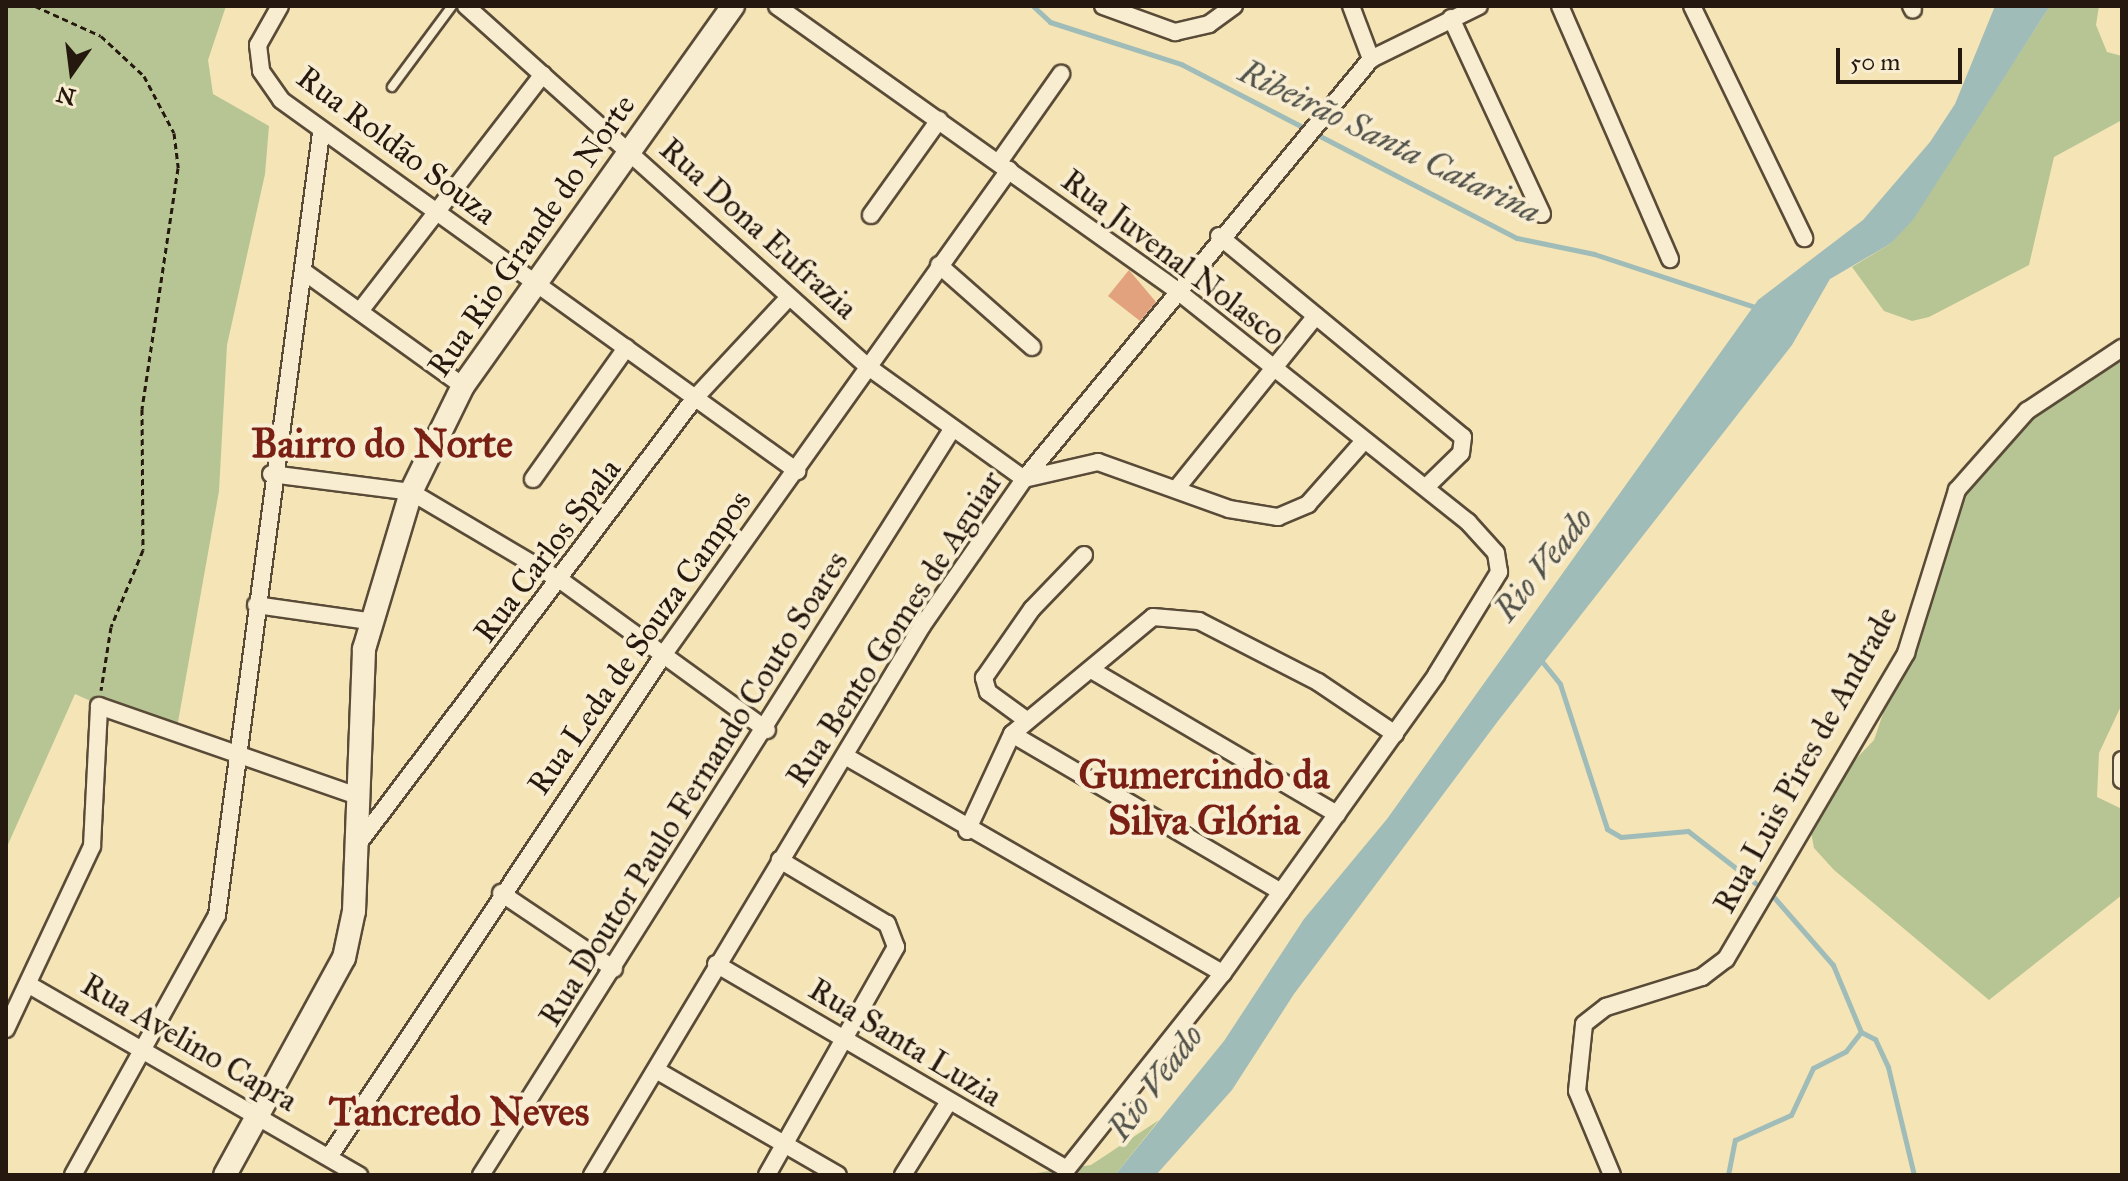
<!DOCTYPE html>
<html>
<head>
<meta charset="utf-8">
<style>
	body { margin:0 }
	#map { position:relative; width:2128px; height:1181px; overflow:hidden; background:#f5e4b6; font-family:"IM FELL Great Primer",serif }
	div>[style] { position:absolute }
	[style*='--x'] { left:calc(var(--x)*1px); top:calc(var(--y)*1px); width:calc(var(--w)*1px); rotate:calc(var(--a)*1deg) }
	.green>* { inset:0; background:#b6c593 }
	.water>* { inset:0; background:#a0bcb8 }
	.stream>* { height:5px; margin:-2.5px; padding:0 2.5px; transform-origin:2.5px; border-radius:2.5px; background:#a0bcb8 }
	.building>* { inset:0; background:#e3a27e }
	.path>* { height:3px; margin-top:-1.5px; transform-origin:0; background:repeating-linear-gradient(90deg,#25180e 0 6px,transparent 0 10px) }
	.roads { filter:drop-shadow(2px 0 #594b38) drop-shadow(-2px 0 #594b38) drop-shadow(0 2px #594b38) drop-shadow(0 -2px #594b38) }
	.service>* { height:8px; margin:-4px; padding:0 4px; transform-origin:4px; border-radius:4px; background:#f8edd0 }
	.minor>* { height:16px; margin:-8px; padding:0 8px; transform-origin:8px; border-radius:8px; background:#f8edd0 }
	.secondary>* { height:22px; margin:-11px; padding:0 11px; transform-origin:11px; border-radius:11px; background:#f8edd0 }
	span { translate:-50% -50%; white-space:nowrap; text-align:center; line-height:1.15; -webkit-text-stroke:8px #f8edd0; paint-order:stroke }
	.street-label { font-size:32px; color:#25180e }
	.water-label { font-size:34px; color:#50514a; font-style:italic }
	.district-label { font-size:40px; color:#7a1f14; font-weight:700 }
	.frame { position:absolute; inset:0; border:8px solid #25180e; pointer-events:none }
	.north { position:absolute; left:32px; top:32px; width:80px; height:80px; -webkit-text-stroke:6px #f8edd0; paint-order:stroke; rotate:194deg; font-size:22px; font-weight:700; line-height:32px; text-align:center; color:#25180e }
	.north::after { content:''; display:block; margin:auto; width:28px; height:36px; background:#25180e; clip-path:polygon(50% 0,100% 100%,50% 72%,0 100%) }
	.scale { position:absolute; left:1836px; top:48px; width:126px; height:36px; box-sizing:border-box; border:4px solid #25180e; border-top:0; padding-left:10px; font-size:24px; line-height:28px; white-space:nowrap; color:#25180e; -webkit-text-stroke:6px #f8edd0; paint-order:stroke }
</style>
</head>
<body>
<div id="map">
	<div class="green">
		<div style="clip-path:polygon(6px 6px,226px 6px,208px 60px,213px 94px,269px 126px,265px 174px,227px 345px,219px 491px,175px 739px,75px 694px,6px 849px)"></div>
		<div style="clip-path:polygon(2050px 6px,2099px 6px,2096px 25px,2107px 52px,2122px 56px,2122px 120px,2054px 157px,2029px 265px,1929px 317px,1912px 321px,1884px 311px,1852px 267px,1890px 244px,1928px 195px)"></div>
		<div style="clip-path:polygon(2122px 346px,2122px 704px,2099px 753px,2097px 797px,2122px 809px,2122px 895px,1989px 1000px,1834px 870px,1814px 848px,1810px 827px,1829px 787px,1874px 740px,1920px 605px,1936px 525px,1977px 467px,2037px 407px)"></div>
		<div style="clip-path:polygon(1159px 1120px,1115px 1175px,1023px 1175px,1091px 1165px)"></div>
	</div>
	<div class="water">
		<div style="clip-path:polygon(1995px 6px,2050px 6px,1913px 220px,1890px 244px,1830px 279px,1792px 345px,1498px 721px,1294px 994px,1232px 1090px,1156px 1175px,1115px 1175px,1224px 1041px,1304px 919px,1387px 819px,1758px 300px,1863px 220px,1930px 142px,1955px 104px)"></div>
	</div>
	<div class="stream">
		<div style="--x:1033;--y:6;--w:23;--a:43"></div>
		<div style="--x:1050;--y:22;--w:138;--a:17.8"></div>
		<div style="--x:1181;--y:64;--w:378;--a:27.4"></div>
		<div style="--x:1517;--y:238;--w:79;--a:11.7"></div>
		<div style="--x:1594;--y:254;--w:173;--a:18.2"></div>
		<div style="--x:1540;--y:659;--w:32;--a:51"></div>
		<div style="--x:1560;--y:684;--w:152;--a:72"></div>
		<div style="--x:1607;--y:829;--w:16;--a:30"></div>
		<div style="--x:1621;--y:837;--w:67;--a:-5.1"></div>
		<div style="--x:1688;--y:831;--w:85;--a:37.8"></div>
		<div style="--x:1861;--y:1032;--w:16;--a:27"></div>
		<div style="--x:1875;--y:1039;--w:31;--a:65"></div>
		<div style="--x:1888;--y:1067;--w:111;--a:76.5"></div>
		<div style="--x:1728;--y:1175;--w:36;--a:-79"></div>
		<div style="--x:1735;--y:1140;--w:61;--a:-24.1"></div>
		<div style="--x:1791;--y:1115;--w:52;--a:-64.9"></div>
		<div style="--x:1813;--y:1068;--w:37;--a:-27"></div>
		<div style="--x:1846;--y:1051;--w:24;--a:-52"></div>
		<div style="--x:1861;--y:1032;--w:73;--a:-112.7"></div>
		<div style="--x:1833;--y:965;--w:94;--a:-131.1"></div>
	</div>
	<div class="building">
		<div style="clip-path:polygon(1129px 270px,1156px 302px,1140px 321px,1108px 296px)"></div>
	</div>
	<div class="path">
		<div style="--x:35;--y:6;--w:72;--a:24.4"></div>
		<div style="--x:101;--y:36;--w:59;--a:42.9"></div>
		<div style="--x:144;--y:76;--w:64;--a:62.2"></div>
		<div style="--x:174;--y:133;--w:35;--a:83"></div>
		<div style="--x:178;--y:168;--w:244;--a:98.5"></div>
		<div style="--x:142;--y:409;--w:141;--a:89.6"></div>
		<div style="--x:143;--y:550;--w:83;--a:112.6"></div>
		<div style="--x:111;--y:627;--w:64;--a:99"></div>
	</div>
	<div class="roads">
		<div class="service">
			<div style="--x:392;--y:87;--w:101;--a:-53.5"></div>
		</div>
		<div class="minor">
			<div style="--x:280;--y:6;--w:45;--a:119.4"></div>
			<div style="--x:258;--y:45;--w:26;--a:83"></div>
			<div style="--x:261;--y:71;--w:35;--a:55"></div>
			<div style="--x:281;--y:100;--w:636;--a:35.72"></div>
			<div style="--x:466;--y:6;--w:539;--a:41.92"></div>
			<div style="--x:867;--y:366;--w:193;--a:35.7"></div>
			<div style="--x:1024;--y:479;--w:76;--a:-12.9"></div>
			<div style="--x:1098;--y:462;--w:139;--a:19.7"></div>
			<div style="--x:1229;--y:509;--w:50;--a:9.3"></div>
			<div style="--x:1278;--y:517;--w:33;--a:-23"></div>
			<div style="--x:1308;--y:504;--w:84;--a:-48.4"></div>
			<div style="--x:1103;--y:6;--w:77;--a:19.9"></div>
			<div style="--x:1175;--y:32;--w:35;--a:-13"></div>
			<div style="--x:1209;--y:24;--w:31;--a:-36"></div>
			<div style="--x:1351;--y:6;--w:57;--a:69.3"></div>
			<div style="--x:1560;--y:6;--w:276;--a:66.5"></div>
			<div style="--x:1692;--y:6;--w:258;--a:64.2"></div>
			<div style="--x:1911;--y:6;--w:4;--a:63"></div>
			<div style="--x:1451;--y:18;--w:216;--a:65.1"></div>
			<div style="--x:999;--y:162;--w:108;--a:-54.8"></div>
			<div style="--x:871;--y:215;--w:117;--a:-54.4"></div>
			<div style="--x:1219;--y:236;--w:316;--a:39.5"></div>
			<div style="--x:1463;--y:437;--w:16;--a:97"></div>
			<div style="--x:1461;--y:453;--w:49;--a:135.8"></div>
			<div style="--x:939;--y:265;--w:124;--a:41.4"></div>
			<div style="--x:303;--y:271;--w:197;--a:35.7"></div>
			<div style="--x:360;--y:311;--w:299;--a:-52.3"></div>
			<div style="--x:271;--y:474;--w:141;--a:7.3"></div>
			<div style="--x:411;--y:492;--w:177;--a:30.6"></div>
			<div style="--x:563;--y:582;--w:252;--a:36"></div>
			<div style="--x:533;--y:479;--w:161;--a:-54.6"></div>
			<div style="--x:1177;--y:488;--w:221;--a:-51.1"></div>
			<div style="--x:256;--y:605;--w:113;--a:8.1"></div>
			<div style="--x:1093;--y:671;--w:283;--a:30.4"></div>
			<div style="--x:1025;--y:719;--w:46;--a:-143.9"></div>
			<div style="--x:988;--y:692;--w:15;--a:-106"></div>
			<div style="--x:984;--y:678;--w:84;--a:-55.2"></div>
			<div style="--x:1032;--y:609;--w:75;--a:-46.1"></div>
			<div style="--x:1012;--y:734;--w:312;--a:30.4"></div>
			<div style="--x:845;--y:756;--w:436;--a:29.9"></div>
			<div style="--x:2122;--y:760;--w:20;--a:90"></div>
			<div style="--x:967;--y:831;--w:107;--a:-65.1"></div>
			<div style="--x:1012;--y:734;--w:183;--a:-39.7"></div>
			<div style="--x:1153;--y:617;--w:46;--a:5"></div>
			<div style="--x:1199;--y:621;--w:134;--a:27.1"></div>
			<div style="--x:1318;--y:682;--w:93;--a:34"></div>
			<div style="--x:358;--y:844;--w:558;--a:-52.95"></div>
			<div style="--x:694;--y:399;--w:139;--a:-47"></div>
			<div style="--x:501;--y:893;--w:136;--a:33.9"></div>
			<div style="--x:716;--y:964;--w:406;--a:30.3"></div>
			<div style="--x:1067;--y:1169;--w:251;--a:-51.5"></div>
			<div style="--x:1223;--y:973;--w:366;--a:-54.4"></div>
			<div style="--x:1436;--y:675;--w:121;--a:-58.5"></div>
			<div style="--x:1499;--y:572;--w:19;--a:-99"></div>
			<div style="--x:1496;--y:553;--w:42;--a:-132.1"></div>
			<div style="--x:1468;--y:522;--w:374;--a:-141.5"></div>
			<div style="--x:1175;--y:289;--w:488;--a:-144.6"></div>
			<div style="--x:31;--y:986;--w:379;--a:30"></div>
			<div style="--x:6;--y:1029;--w:202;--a:-64.8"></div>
			<div style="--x:92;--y:846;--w:140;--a:-87.1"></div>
			<div style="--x:99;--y:706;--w:277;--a:19.2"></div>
			<div style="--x:656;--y:1070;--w:210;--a:30"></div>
			<div style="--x:329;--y:1157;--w:608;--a:-56.34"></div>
			<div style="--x:666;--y:651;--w:591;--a:-54.51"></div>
			<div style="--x:73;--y:1175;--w:297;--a:-61"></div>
			<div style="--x:217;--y:915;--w:789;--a:-82.42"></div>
			<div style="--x:481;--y:1175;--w:880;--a:-57.72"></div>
			<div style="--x:592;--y:1175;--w:641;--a:-58.99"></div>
			<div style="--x:922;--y:626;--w:179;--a:-55.2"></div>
			<div style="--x:1024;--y:479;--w:545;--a:-50.44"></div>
			<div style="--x:1371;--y:59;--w:120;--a:-26.1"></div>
			<div style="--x:767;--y:1175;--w:262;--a:-60.5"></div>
			<div style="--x:896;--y:947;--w:25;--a:-111"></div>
			<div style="--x:887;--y:924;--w:125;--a:-149.1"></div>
			<div style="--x:903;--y:1175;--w:85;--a:-58"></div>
			<div style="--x:1612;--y:1175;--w:91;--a:-112.6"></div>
			<div style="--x:1577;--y:1091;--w:67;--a:-84"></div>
			<div style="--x:1584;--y:1024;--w:28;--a:-38"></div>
			<div style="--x:1606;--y:1007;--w:101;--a:-17.4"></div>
			<div style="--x:1702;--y:977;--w:30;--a:-37"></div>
			<div style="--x:1726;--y:959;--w:355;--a:-59.5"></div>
			<div style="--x:1906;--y:653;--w:171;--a:-72.6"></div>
			<div style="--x:1957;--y:490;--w:106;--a:-48.5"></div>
			<div style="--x:2027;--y:411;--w:114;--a:-33.6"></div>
		</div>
		<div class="secondary">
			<div style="--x:225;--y:1175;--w:247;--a:-61.3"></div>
			<div style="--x:344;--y:958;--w:48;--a:-78"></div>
			<div style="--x:354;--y:911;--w:262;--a:-87.8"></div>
			<div style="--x:364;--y:649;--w:164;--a:-73.3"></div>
			<div style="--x:411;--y:492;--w:118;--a:-63.9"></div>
			<div style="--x:463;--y:386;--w:466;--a:-54.6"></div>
		</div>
	</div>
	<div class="street-label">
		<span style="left:396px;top:146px;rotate:37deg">Rua Roldão Souza</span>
		<span style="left:758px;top:229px;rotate:42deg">Rua Dona Eufrazia</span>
		<span style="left:532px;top:236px;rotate:-55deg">Rua Rio Grande do Norte</span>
		<span style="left:1173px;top:258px;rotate:37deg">Rua Juvenal Nolasco</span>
		<span style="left:548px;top:551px;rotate:-53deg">Rua Carlos Spala</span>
		<span style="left:895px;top:629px;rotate:-57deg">Rua Bento Gomes de Aguiar</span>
		<span style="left:640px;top:643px;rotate:-55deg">Rua Leda de Souza Campos</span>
		<span style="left:1806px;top:760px;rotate:-61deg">Rua Luis Pires de Andrade</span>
		<span style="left:694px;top:789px;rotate:-58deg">Rua Doutor Paulo Fernando Couto Soares</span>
		<span style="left:189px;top:1043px;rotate:30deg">Rua Avelino Capra</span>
		<span style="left:905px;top:1043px;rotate:31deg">Rua Santa Luzia</span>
	</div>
	<div class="water-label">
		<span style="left:1390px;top:141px;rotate:26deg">Ribeirão Santa Catarina</span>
		<span style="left:1543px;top:564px;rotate:-51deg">Rio Veado</span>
		<span style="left:1155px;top:1082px;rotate:-53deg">Rio Veado</span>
	</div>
	<div class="district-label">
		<span style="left:382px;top:444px">Bairro do Norte</span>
		<span style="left:1204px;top:798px">Gumercindo da<br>Silva Glória</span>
		<span style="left:459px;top:1112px">Tancredo Neves</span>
	</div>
	<div class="frame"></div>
	<div class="north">N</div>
	<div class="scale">50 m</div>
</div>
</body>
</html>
